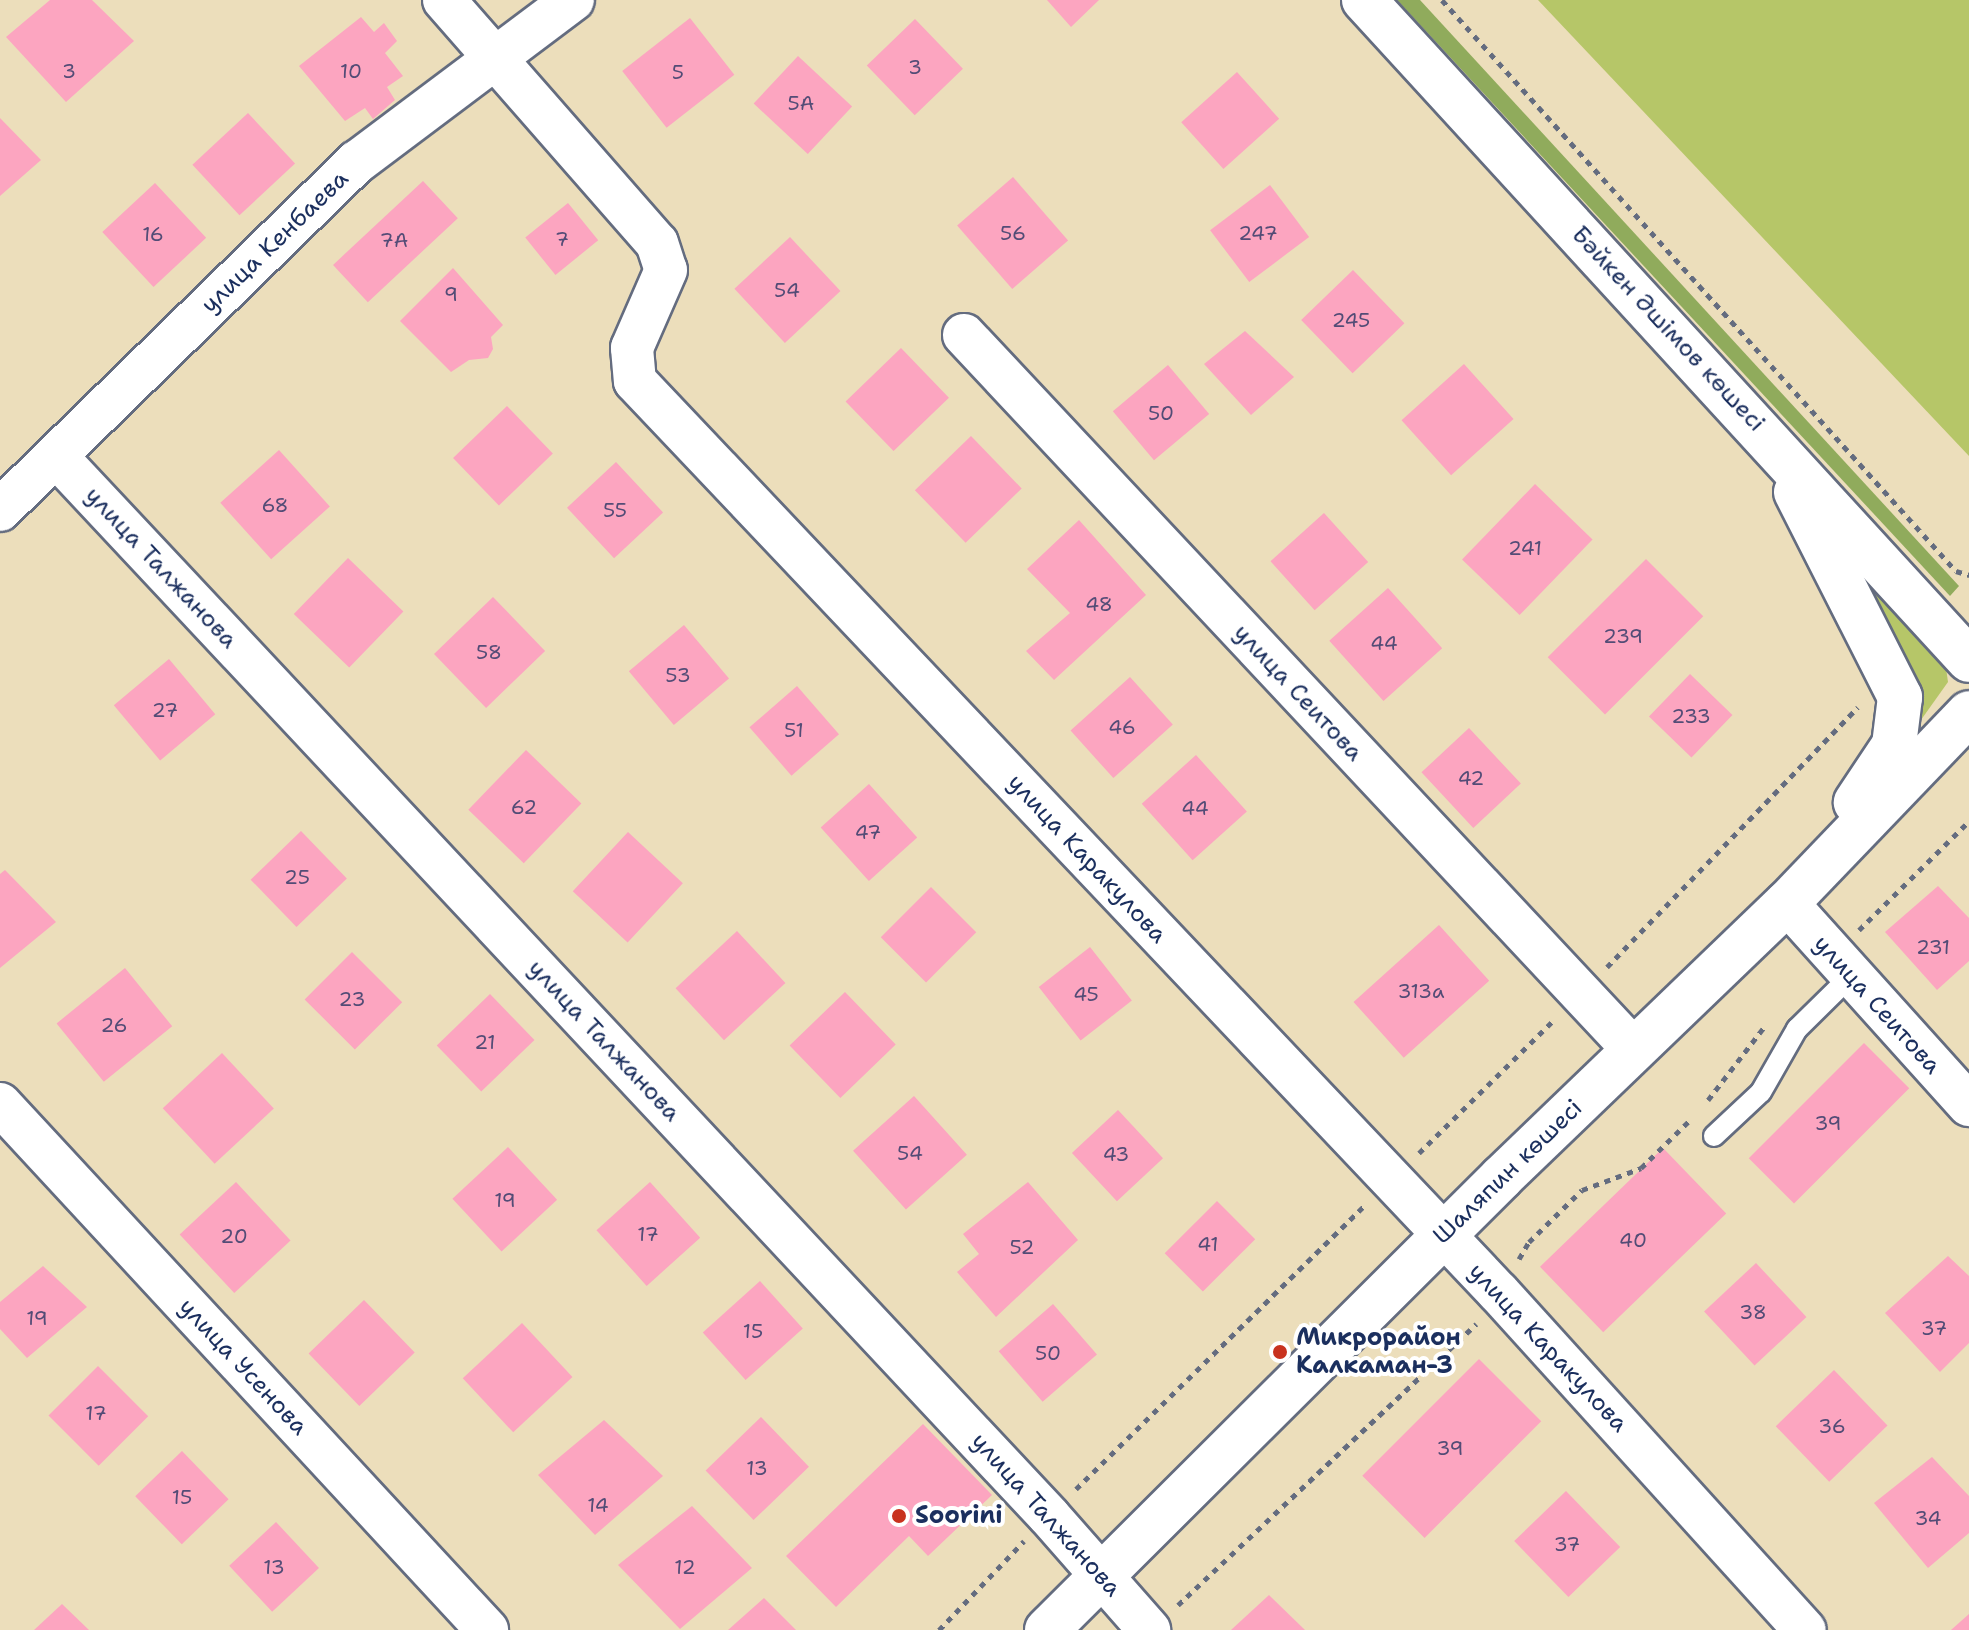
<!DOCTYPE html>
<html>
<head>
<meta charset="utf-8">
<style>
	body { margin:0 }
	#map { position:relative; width:1969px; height:1630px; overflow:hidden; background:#ecdebb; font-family:"Shantell Sans",sans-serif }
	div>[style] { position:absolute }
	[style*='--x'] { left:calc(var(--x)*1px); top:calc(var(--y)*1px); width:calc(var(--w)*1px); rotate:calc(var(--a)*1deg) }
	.green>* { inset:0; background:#b6c668 }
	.forest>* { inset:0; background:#90ab5c }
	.building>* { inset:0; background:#fca5c0; transform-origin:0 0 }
	.path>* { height:5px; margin-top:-2.5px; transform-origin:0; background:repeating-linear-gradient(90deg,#646c7f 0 6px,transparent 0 12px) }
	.roads { filter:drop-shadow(2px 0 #646c7f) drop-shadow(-2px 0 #646c7f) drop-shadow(0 2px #646c7f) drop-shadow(0 -2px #646c7f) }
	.service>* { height:20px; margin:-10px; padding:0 10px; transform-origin:10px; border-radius:10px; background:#fff }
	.minor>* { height:42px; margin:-21px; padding:0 21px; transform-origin:21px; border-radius:21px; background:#fff }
	.secondary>* { height:44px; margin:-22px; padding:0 22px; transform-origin:22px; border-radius:22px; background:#fff }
	.dots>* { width:22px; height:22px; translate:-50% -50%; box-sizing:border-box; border:4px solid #fff; border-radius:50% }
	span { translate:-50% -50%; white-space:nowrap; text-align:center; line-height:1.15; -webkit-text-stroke:8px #fff; paint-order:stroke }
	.number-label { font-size:20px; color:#534c76 }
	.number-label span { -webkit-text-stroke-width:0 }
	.street-label { font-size:24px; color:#1b2f5e }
	.poi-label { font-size:24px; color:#1b2f5e; font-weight:700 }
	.left { translate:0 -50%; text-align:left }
</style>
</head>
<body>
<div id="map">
	<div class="green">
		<div style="clip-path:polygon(1538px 0,1969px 0,1969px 456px)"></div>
		<div style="clip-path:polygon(1838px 548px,1945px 661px,1948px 682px,1906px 741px)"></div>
	</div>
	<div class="forest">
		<div style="clip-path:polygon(1397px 0,1420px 0,1959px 586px,1950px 596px)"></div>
	</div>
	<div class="building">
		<div style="clip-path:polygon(50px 0,92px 0,134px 41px,66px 102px,6px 37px)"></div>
		<div style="clip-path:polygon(1047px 0,1099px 0,1071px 27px)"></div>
		<div style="clip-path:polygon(361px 17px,374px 32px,384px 23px,397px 41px,385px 53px,403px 76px,387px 87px,395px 100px,373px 119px,365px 108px,345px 121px,299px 66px)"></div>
		<div style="left:690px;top:18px;width:72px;height:86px;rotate:52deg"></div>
		<div style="left:915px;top:19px;width:69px;height:67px;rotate:46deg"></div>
		<div style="left:798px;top:56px;width:74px;height:65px;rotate:43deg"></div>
		<div style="left:1237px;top:72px;width:63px;height:75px;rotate:48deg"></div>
		<div style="left:248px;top:113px;width:69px;height:76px;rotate:47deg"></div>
		<div style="clip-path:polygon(0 118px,41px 160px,0 196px)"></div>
		<div style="left:1013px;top:177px;width:84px;height:74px;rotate:49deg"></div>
		<div style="left:423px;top:181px;width:51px;height:123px;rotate:47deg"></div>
		<div style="left:155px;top:183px;width:75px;height:72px;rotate:47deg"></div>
		<div style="left:1270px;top:185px;width:65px;height:75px;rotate:53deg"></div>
		<div style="left:568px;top:203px;width:48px;height:55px;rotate:51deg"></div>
		<div style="left:790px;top:237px;width:74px;height:76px;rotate:47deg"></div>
		<div style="clip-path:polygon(453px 268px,503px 325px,491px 337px,493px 349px,488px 358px,469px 360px,451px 372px,400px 321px)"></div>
		<div style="left:1353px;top:270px;width:74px;height:72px;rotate:46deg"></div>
		<div style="clip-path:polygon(1245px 331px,1294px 377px,1251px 415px,1204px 364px)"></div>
		<div style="left:901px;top:348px;width:69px;height:77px;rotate:46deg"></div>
		<div style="left:1464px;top:364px;width:74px;height:84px;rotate:48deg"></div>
		<div style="left:1168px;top:365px;width:64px;height:72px;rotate:50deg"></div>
		<div style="left:507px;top:406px;width:66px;height:75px;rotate:46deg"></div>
		<div style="left:971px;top:436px;width:73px;height:78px;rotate:46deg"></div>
		<div style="left:279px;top:450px;width:76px;height:79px;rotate:48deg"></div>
		<div style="left:616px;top:462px;width:69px;height:67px;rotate:47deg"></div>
		<div style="left:1535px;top:484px;width:80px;height:105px;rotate:44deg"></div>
		<div style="left:1324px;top:513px;width:66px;height:72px;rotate:48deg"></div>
		<div style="clip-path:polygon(1079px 520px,1146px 595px,1054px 680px,1026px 651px,1070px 613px,1027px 569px)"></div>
		<div style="left:348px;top:558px;width:77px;height:78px;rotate:44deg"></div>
		<div style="left:1646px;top:559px;width:81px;height:139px;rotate:45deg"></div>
		<div style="left:1388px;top:588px;width:81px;height:79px;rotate:48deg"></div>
		<div style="left:493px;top:597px;width:75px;height:82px;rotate:46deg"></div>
		<div style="left:684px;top:625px;width:70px;height:72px;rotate:50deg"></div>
		<div style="left:169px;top:659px;width:72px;height:72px;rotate:50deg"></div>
		<div style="left:1690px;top:674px;width:59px;height:59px;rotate:44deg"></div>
		<div style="left:1130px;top:677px;width:64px;height:80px;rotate:48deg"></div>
		<div style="left:797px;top:686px;width:64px;height:63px;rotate:49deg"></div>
		<div style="left:1469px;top:728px;width:76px;height:65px;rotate:47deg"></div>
		<div style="left:526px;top:750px;width:77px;height:83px;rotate:44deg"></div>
		<div style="left:1196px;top:755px;width:76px;height:73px;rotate:48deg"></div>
		<div style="left:869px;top:784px;width:72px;height:65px;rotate:48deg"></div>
		<div style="left:301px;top:831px;width:66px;height:70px;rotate:46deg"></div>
		<div style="left:628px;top:832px;width:75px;height:81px;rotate:43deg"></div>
		<div style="clip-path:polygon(5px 870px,56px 922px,0 968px,0 874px)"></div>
		<div style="clip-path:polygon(1938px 886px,1969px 918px,1969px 961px,1937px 990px,1885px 932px)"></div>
		<div style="left:931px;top:887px;width:64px;height:71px;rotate:45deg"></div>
		<div style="left:1439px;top:925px;width:75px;height:115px;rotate:48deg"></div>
		<div style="left:737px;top:931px;width:71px;height:84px;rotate:47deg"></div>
		<div style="left:1090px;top:947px;width:68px;height:65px;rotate:52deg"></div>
		<div style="left:352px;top:952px;width:71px;height:67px;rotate:45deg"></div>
		<div style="left:125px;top:968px;width:75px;height:88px;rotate:51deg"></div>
		<div style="left:845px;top:992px;width:73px;height:77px;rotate:46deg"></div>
		<div style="left:490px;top:994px;width:64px;height:74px;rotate:46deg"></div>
		<div style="left:1864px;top:1043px;width:64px;height:163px;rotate:45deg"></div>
		<div style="left:222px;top:1053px;width:76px;height:81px;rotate:47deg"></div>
		<div style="left:914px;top:1096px;width:79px;height:82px;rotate:48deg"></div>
		<div style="left:1118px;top:1110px;width:66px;height:63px;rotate:47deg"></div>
		<div style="left:508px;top:1147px;width:72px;height:76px;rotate:47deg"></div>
		<div style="left:1663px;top:1148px;width:91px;height:171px;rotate:46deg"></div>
		<div style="left:236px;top:1182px;width:80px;height:77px;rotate:47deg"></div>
		<div style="left:650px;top:1182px;width:75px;height:72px;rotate:48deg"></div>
		<div style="clip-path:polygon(1028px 1182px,1078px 1240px,996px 1317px,957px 1272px,979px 1254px,963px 1234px)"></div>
		<div style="left:1217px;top:1201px;width:54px;height:74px;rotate:45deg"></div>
		<div style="clip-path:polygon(1948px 1256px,1969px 1276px,1969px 1343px,1940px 1372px,1885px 1313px)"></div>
		<div style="left:1756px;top:1263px;width:74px;height:71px;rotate:47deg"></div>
		<div style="clip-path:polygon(43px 1266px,87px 1307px,27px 1358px,0 1329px,0 1302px)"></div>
		<div style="left:760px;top:1281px;width:64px;height:77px;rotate:48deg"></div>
		<div style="left:364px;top:1300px;width:73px;height:77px;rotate:46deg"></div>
		<div style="left:1053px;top:1304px;width:67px;height:72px;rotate:49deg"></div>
		<div style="left:522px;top:1323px;width:74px;height:81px;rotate:47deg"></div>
		<div style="left:1479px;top:1359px;width:88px;height:165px;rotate:45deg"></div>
		<div style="left:98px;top:1366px;width:71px;height:70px;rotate:45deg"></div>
		<div style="left:1834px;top:1370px;width:77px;height:81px;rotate:46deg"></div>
		<div style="left:761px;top:1417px;width:69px;height:77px;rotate:46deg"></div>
		<div style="clip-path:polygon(604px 1420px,663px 1476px,595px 1535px,538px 1475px)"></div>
		<div style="clip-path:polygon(923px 1424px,992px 1495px,928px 1556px,909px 1536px,836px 1607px,786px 1556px)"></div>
		<div style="left:182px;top:1451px;width:67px;height:65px;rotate:46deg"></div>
		<div style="clip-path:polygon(1932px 1457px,1969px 1496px,1969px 1533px,1928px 1568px,1874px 1503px)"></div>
		<div style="left:1566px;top:1491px;width:78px;height:72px;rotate:46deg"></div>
		<div style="clip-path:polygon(692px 1506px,752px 1568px,680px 1629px,618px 1565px)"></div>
		<div style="left:276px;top:1522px;width:63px;height:64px;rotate:47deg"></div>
		<div style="clip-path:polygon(1269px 1595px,1305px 1630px,1231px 1630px)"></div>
		<div style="clip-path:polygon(764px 1598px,796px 1630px,728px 1630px)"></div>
		<div style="clip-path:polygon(62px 1604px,89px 1630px,34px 1630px)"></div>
		<div style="clip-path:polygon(1969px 1614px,1969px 1630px,1951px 1630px)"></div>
	</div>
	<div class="path">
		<div style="--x:1442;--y:0;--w:768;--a:48.01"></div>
		<div style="--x:1956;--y:571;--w:14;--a:17"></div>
		<div style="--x:1859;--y:930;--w:155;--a:-44.7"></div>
		<div style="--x:1607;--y:967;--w:361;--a:-46"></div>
		<div style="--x:1708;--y:1100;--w:93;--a:-52.4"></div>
		<div style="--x:1419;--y:1153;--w:190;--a:-44.6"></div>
		<div style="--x:1519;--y:1259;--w:20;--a:-60"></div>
		<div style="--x:1529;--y:1242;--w:74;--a:-44.5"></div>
		<div style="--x:1582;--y:1190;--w:63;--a:-20.4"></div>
		<div style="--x:1641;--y:1168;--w:69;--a:-44.4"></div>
		<div style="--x:1076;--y:1489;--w:407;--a:-44.5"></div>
		<div style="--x:1178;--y:1605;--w:410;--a:-43.3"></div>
		<div style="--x:939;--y:1630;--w:123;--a:-46.3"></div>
	</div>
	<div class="roads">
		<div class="service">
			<div style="--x:1714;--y:1136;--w:64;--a:-43.1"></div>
			<div style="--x:1761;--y:1092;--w:73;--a:-60.3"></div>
			<div style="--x:1797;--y:1029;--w:76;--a:-44.5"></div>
		</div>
		<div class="minor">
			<div style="--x:444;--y:0;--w:323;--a:48.8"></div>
			<div style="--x:657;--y:243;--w:28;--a:72"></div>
			<div style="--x:666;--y:270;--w:85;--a:113.6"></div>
			<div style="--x:632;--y:348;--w:33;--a:85"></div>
			<div style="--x:635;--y:381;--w:1256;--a:46.55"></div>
			<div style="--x:1499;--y:1293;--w:455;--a:47.8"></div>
			<div style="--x:964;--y:335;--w:980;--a:46.86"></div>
			<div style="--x:56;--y:456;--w:1452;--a:46.87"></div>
			<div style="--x:1049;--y:1516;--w:152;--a:48.7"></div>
			<div style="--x:0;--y:510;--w:499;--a:-44.3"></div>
			<div style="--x:357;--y:162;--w:270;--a:-36.9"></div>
			<div style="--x:1787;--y:903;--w:272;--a:48"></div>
			<div style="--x:0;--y:1104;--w:717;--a:47.2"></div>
		</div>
		<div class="secondary">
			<div style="--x:1364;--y:0;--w:895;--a:47.49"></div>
			<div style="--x:1796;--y:492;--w:230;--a:63.1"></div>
			<div style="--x:1900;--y:697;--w:48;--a:97.1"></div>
			<div style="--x:1894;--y:745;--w:69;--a:123.7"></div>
			<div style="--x:1047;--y:1630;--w:642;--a:-44.87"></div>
			<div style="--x:1502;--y:1177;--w:395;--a:-43.9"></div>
			<div style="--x:1787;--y:903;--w:263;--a:-46.2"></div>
		</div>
	</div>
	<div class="dots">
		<div style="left:1280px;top:1352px;background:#c8321e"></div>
		<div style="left:899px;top:1516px;background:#c8321e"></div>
	</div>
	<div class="number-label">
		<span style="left:915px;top:67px">3</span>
		<span style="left:69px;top:71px">3</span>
		<span style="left:351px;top:71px">10</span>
		<span style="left:678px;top:72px">5</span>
		<span style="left:801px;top:103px">5А</span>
		<span style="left:1013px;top:233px">56</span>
		<span style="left:1258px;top:233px">247</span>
		<span style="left:153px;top:234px">16</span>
		<span style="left:562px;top:239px">7</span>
		<span style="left:394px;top:240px">7А</span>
		<span style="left:787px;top:290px">54</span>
		<span style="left:451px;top:294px">9</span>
		<span style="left:1351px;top:320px">245</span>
		<span style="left:1161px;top:413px">50</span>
		<span style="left:275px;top:505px">68</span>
		<span style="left:615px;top:510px">55</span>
		<span style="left:1525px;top:548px">241</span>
		<span style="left:1099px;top:604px">48</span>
		<span style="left:1623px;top:636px">239</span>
		<span style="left:1384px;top:643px">44</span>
		<span style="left:489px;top:652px">58</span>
		<span style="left:678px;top:675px">53</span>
		<span style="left:165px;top:710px">27</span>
		<span style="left:1691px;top:716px">233</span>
		<span style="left:1122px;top:727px">46</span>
		<span style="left:794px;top:730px">51</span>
		<span style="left:1471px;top:778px">42</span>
		<span style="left:524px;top:807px">62</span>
		<span style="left:1195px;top:808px">44</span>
		<span style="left:868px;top:832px">47</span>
		<span style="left:297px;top:877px">25</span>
		<span style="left:1933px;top:947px">231</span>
		<span style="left:1421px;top:991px">313а</span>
		<span style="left:1086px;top:994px">45</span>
		<span style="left:352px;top:999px">23</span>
		<span style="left:114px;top:1025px">26</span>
		<span style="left:485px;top:1042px">21</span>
		<span style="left:1828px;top:1123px">39</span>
		<span style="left:910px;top:1153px">54</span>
		<span style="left:1116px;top:1154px">43</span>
		<span style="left:505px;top:1200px">19</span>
		<span style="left:648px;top:1234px">17</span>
		<span style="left:234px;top:1236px">20</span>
		<span style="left:1633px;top:1240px">40</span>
		<span style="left:1208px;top:1244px">41</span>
		<span style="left:1022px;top:1247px">52</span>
		<span style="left:1753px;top:1312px">38</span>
		<span style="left:37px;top:1318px">19</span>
		<span style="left:1934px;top:1328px">37</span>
		<span style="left:753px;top:1331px">15</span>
		<span style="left:1048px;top:1353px">50</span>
		<span style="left:96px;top:1413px">17</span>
		<span style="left:1832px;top:1426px">36</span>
		<span style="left:1450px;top:1448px">39</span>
		<span style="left:757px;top:1468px">13</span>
		<span style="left:182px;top:1497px">15</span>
		<span style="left:598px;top:1505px">14</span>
		<span style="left:1928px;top:1518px">34</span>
		<span style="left:1567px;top:1544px">37</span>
		<span style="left:274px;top:1567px">13</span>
		<span style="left:685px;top:1567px">12</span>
	</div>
	<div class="street-label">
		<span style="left:275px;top:242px;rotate:-44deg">улица Кенбаева</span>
		<span style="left:1668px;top:329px;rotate:47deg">Бәйкен Әшімов көшесі</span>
		<span style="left:161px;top:568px;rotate:47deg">улица Талжанова</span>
		<span style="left:1298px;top:693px;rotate:47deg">улица Сеитова</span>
		<span style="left:1087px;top:859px;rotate:47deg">улица Каракулова</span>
		<span style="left:1877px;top:1005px;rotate:48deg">улица Сеитова</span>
		<span style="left:604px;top:1041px;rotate:47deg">улица Талжанова</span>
		<span style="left:1508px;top:1172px;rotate:-44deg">Шаляпин көшесі</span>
		<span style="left:1548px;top:1348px;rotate:47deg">улица Каракулова</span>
		<span style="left:243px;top:1367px;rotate:47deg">улица Усенова</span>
		<span style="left:1046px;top:1515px;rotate:48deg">улица Талжанова</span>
	</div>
	<div class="poi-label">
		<span class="left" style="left:1296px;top:1352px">Микрорайон<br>Калкаман-3</span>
		<span class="left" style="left:915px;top:1516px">Soorini</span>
	</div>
</div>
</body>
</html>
